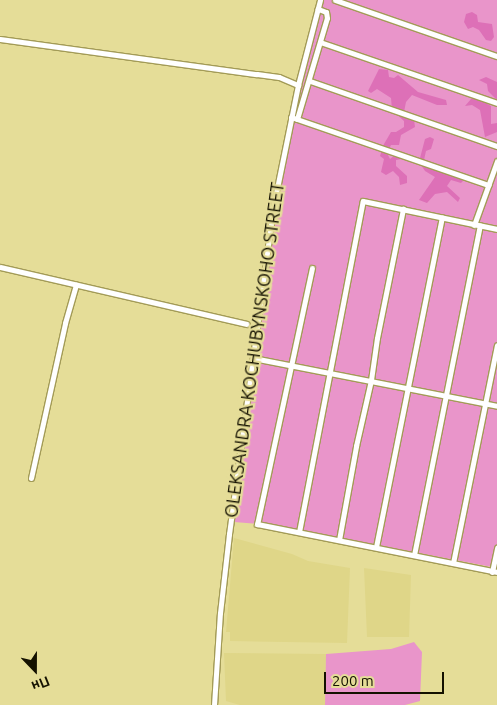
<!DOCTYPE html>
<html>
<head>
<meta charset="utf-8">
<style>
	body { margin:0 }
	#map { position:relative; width:497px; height:705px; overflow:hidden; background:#e5dd98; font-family:Ubuntu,sans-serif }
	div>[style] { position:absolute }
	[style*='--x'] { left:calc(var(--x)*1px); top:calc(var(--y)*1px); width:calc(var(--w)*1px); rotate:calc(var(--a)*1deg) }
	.built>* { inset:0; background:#dfd688 }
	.green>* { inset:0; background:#e995ca }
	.forest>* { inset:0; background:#dd70b7 }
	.roads { filter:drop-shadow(1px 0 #a39b57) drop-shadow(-1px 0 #a39b57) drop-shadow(0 1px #a39b57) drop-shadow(0 -1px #a39b57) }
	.minor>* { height:5px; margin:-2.5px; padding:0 2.5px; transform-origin:2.5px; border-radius:2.5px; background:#fff }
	span { translate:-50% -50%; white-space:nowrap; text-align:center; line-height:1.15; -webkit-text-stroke:4.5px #e5dd98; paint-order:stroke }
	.street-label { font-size:18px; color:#141100 }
	.north { position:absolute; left:10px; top:645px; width:50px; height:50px; -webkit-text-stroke:4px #e5dd98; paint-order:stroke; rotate:158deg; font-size:14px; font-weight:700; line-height:20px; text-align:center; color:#141100 }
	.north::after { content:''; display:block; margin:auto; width:18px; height:22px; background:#141100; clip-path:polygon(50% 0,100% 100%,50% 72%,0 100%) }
	.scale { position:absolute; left:324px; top:672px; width:120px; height:22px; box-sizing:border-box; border:2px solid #141100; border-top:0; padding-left:6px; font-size:15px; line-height:18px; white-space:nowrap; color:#141100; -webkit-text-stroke:4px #e5dd98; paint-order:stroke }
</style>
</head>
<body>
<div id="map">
	<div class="built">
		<div style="clip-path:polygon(234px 538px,292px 554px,308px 561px,350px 568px,347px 643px,230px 641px,230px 632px,226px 632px)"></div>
		<div style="clip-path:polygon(364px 568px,411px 575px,409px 637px,367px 637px)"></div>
		<div style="clip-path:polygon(224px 653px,326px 654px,325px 705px,240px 705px,226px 701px)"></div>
	</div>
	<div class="green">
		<div style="clip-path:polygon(323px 0,497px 0,497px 568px,273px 525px,234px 522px,277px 207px,285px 158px)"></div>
		<div style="clip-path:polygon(414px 642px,422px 652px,420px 701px,405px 705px,325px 705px,326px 654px,391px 649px)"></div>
	</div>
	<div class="forest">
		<div style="clip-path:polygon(472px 12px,477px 15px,478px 22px,492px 24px,494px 37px,491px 41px,486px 40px,479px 30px,473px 27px,468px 29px,464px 22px,466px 14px)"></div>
		<div style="clip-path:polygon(379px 69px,388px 70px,389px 77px,394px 78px,398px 75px,418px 92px,446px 100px,447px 105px,437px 105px,412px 95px,406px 102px,404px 112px,408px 118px,414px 120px,415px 127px,401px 135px,399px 145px,391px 145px,387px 153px,390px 159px,395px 155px,401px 159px,396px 160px,396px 166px,407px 176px,407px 183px,400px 185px,399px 177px,393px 171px,386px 175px,381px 172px,384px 159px,380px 156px,384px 144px,391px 132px,396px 132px,404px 127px,404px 121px,392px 110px,391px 98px,377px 89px,371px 93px,368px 91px)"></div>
		<div style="clip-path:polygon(486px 77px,497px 82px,497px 100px,488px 91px,487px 84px,479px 80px)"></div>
		<div style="clip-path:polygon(471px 99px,479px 99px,491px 106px,491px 124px,497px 123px,497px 132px,485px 137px,480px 110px,472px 105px,465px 106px)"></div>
		<div style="clip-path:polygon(430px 137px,434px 139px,431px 149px,426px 151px,424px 160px,431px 166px,460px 177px,463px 181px,461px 183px,451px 180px,447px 186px,460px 198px,458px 202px,447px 192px,435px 194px,427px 203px,419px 200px,435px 177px,425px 171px,419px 162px,425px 139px)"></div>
	</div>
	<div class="roads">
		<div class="minor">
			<div style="--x:335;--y:0;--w:171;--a:19.1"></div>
			<div style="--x:0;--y:39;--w:259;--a:7.8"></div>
			<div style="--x:257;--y:74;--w:22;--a:8"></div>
			<div style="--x:279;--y:77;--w:21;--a:23"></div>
			<div style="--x:320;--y:42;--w:187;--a:19"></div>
			<div style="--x:310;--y:81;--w:198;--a:19.2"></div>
			<div style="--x:291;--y:117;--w:209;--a:19"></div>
			<div style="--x:297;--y:119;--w:105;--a:-73.5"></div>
			<div style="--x:327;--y:18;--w:6;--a:-99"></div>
			<div style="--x:326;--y:12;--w:9;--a:-159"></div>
			<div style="--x:474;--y:225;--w:68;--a:-70.2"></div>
			<div style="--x:0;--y:267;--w:253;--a:13"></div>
			<div style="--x:312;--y:268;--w:262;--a:102.1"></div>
			<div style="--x:257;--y:524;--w:245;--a:11.3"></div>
			<div style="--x:253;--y:358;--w:249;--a:11.1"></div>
			<div style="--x:31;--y:478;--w:159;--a:-77.6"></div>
			<div style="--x:65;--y:323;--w:40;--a:-74"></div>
			<div style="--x:299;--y:532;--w:337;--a:-79.1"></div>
			<div style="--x:363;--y:201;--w:137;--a:11.8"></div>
			<div style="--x:339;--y:540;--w:96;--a:-79.7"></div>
			<div style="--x:356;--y:446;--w:68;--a:-77.2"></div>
			<div style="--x:371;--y:380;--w:42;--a:-81.9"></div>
			<div style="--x:377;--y:338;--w:132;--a:-78.6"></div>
			<div style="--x:376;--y:547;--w:336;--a:-78.7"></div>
			<div style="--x:414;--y:555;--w:336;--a:-78.7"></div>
			<div style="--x:453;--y:563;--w:222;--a:-78.6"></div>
			<div style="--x:492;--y:572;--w:25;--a:-78"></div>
			<div style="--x:214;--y:705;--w:92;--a:-86.3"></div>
			<div style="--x:220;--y:613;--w:80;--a:-83.5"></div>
			<div style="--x:229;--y:534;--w:329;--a:-82.3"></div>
			<div style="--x:273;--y:208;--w:126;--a:-78.5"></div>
			<div style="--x:298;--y:85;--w:88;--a:-75.5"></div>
		</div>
	</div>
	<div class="street-label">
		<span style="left:254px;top:350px;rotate:-82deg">OLEKSANDRA KOCHUBYNSKOHO STREET</span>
	</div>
	<div class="north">Пн</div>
	<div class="scale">200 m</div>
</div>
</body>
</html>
